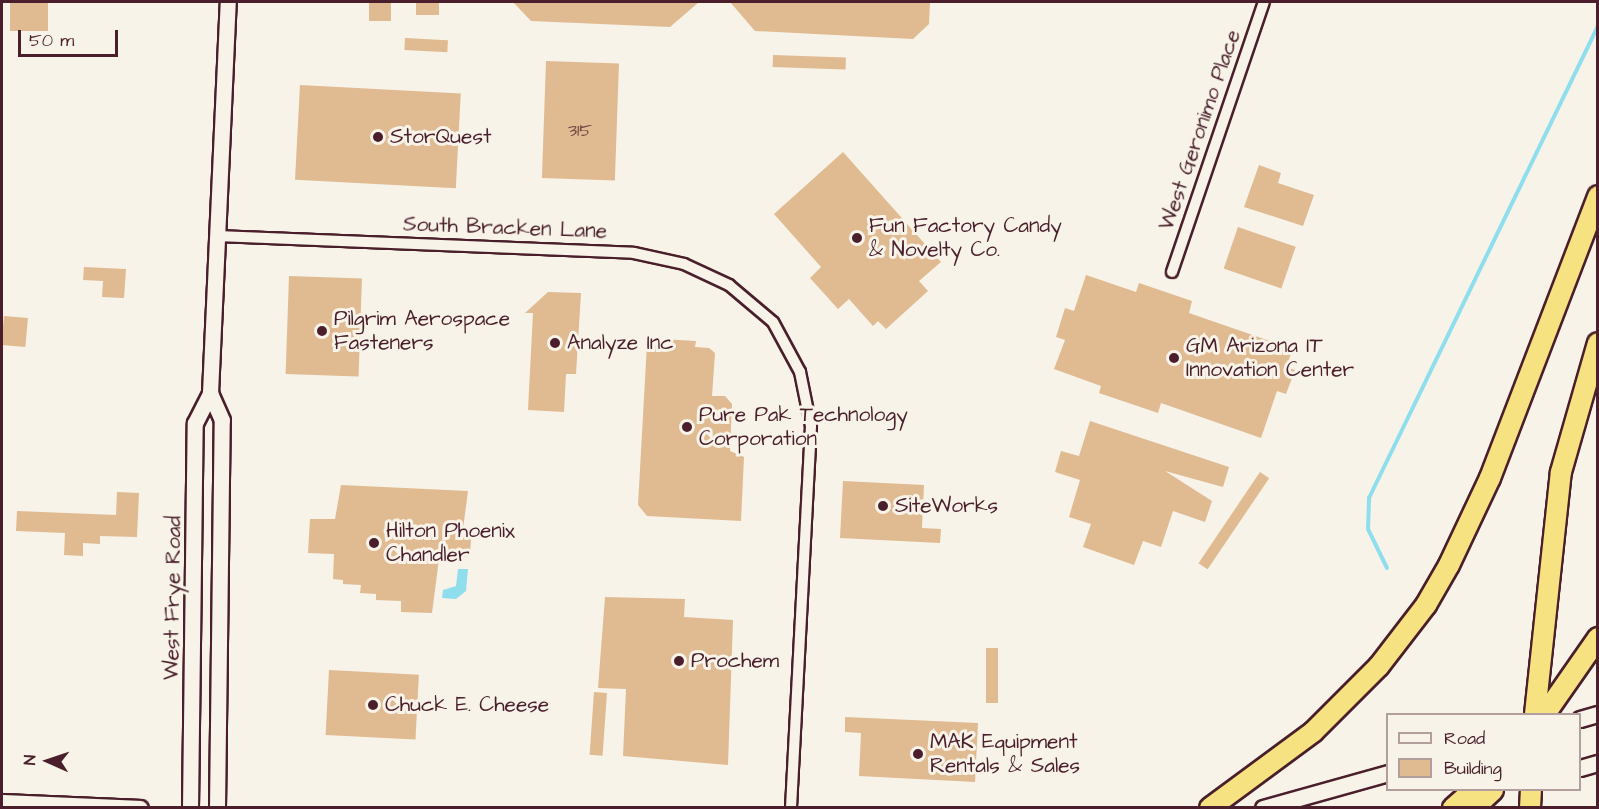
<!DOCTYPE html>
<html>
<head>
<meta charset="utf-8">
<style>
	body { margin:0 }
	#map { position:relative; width:1599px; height:809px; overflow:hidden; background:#f7f3e8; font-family:"Architects Daughter",sans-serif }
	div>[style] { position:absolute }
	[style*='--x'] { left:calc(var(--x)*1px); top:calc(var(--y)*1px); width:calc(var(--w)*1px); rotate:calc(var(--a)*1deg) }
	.water>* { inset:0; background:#8fdeed }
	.stream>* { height:4px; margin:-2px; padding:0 2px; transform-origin:2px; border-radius:2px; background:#8fdeed }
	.building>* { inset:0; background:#e0ba91; transform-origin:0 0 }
	.roads { filter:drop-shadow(2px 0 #4a1f2b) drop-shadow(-2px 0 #4a1f2b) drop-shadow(0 2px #4a1f2b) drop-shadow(0 -2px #4a1f2b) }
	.street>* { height:10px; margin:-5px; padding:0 5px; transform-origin:5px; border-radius:5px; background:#f7f3e8 }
	.secondary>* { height:15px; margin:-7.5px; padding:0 7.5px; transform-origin:7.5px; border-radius:7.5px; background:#f7f3e8 }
	.highway>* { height:20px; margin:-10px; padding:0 10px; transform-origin:10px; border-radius:10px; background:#f7e281 }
	.bridges { filter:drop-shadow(2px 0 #4a1f2b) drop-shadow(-2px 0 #4a1f2b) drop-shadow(0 2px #4a1f2b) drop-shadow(0 -2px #4a1f2b) }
	.highway-bridge>* { height:20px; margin:-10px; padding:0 10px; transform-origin:10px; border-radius:10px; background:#f7e281 }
	.dots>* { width:16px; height:16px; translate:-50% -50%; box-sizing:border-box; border:3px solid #f7f3e8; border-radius:50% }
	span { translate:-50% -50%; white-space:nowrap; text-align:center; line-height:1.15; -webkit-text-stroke:6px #f7f3e8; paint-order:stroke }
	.number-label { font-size:18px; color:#704644 }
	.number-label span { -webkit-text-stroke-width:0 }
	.street-label { font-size:21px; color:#4a1f2b }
	.poi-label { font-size:21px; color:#4a1f2b }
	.left { translate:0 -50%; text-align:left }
	.frame { position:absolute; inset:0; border:3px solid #4a1f2b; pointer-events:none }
	.legend { position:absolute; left:1386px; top:713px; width:195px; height:78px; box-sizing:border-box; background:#f7f3e8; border:2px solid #b29e9c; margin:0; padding:8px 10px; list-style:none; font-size:18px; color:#4a1f2b }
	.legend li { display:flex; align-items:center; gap:12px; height:30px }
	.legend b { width:30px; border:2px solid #b29e9c }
	.north { position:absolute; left:18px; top:731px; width:60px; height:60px; -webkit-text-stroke:4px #f7f3e8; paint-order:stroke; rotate:273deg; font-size:16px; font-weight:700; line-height:24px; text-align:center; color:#4a1f2b }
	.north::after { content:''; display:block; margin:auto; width:21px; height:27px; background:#4a1f2b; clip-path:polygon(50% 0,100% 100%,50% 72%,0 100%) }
	.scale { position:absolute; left:18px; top:30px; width:100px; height:27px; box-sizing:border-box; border:3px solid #4a1f2b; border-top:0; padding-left:8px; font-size:18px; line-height:21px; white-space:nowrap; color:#4a1f2b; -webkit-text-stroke:4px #f7f3e8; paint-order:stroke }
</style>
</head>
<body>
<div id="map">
	<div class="water">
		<div style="clip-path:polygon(458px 569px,468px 569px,466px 591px,456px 599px,442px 598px,443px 590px,456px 586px)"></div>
	</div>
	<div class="stream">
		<div style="--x:1387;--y:568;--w:43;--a:-116"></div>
		<div style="--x:1368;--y:529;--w:31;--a:-88"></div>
		<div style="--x:1369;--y:498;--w:525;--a:-64.12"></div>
	</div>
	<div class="building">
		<div style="left:10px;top:2px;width:38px;height:29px"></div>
		<div style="left:369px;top:2px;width:22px;height:19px"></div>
		<div style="left:416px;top:2px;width:23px;height:13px"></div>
		<div style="clip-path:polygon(513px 2px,699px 2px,670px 27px,531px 21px)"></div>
		<div style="clip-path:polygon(730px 2px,930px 2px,929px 24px,913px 39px,755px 31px)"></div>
		<div style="left:405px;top:38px;width:43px;height:12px;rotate:3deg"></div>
		<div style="left:773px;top:55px;width:73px;height:12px;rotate:2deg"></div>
		<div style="left:546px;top:61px;width:73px;height:117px;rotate:2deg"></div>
		<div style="left:300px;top:85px;width:161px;height:95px;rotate:3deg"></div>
		<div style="clip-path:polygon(843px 152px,941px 262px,919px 281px,928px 291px,886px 329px,878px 321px,873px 326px,849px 299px,838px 309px,810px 278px,821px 267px,774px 214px)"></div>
		<div style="clip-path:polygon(1259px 165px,1281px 173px,1278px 183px,1314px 195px,1303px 226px,1244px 207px)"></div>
		<div style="left:1238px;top:227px;width:61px;height:44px;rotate:19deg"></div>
		<div style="clip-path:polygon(84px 267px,126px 269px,124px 298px,102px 297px,103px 281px,83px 280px)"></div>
		<div style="clip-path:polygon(1086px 275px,1136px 292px,1139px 283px,1192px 301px,1189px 313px,1293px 349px,1286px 367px,1295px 370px,1286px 394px,1277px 391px,1261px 438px,1161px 403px,1158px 413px,1099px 393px,1101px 386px,1054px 369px,1065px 340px,1056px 337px,1065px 308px,1074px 311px)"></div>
		<div style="left:289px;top:276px;width:73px;height:98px;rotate:2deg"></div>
		<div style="clip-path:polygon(548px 292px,581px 293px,576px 374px,566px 374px,564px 412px,528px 410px,533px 313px,525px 313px)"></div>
		<div style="left:4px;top:316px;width:24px;height:29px;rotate:5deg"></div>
		<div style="clip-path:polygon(662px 339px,696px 341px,695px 347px,709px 348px,715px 353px,712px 396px,725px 396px,732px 404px,730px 451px,744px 457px,741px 521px,647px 516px,638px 505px,647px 344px,662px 345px)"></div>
		<div style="clip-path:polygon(1090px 421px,1229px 467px,1223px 487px,1165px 471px,1212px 501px,1205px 522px,1173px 511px,1161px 547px,1143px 541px,1134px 565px,1083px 547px,1091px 524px,1069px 517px,1080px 480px,1055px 472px,1061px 451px,1079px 456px)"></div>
		<div style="left:1260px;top:472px;width:11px;height:110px;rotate:34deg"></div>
		<div style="clip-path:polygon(843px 481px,924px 485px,922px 528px,941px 529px,940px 543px,840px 538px)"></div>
		<div style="clip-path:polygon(341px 485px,468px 491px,462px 537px,471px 538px,470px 556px,439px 559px,432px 613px,401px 612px,401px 601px,376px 600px,376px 594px,360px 593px,361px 585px,343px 584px,343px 580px,333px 579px,334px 554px,308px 553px,310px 519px,335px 519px)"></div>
		<div style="clip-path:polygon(117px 492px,139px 493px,137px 537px,100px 536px,100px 544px,83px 543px,83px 556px,64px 555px,65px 533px,16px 531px,17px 511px,116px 515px)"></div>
		<div style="clip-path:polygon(605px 597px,685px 599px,684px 617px,733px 620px,728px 765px,623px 756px,626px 689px,598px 688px)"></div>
		<div style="left:986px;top:648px;width:12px;height:55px"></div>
		<div style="left:329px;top:670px;width:90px;height:65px;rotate:3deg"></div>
		<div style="left:594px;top:692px;width:13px;height:63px;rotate:4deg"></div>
		<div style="clip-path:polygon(845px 717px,978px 723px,975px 782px,859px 776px,861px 733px,845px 732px)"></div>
	</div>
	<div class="roads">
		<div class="street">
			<div style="--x:217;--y:236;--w:417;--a:2.3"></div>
			<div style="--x:634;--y:253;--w:51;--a:12.4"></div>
			<div style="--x:684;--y:264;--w:50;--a:25"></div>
			<div style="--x:729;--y:285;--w:57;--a:40.1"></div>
			<div style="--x:773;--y:322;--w:57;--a:61.6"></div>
			<div style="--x:800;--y:372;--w:55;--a:78.5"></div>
			<div style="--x:811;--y:426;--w:383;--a:93"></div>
			<div style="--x:1172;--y:272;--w:285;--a:-71.2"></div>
		</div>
		<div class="secondary">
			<div style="--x:1580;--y:719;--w:19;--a:-16"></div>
			<div style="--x:1580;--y:768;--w:19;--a:-16"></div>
			<div style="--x:2;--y:802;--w:138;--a:2.5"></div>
			<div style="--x:190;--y:808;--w:385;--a:-89.3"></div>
			<div style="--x:195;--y:423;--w:34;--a:-63"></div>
			<div style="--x:217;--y:808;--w:388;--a:-89.3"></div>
			<div style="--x:222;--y:420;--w:30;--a:-114"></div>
			<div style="--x:210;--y:393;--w:391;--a:-87.4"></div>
			<div style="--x:1263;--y:808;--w:130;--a:-15.6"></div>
		</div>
		<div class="highway">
			<div style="--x:1535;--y:714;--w:243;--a:-83.9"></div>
			<div style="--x:1561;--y:472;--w:134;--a:-74"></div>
			<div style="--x:1545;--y:714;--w:93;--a:-55.1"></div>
			<div style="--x:1210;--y:808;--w:128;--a:-36.4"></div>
			<div style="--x:1313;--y:732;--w:93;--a:-45"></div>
			<div style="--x:1379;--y:666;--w:77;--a:-52.4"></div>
			<div style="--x:1426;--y:605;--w:46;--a:-60.1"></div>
			<div style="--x:1449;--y:565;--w:96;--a:-64.8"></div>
			<div style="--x:1490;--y:478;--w:302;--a:-69"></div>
			<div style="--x:1530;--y:808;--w:18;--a:-87"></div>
		</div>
	</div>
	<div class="bridges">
		<div class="highway-bridge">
			<div style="--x:1453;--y:808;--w:28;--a:-41"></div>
			<div style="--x:1474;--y:808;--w:26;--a:-43"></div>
		</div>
	</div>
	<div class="dots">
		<div style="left:378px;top:137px;background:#4a1f2b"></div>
		<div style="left:857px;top:238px;background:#4a1f2b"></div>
		<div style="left:322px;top:331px;background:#4a1f2b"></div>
		<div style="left:555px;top:343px;background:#4a1f2b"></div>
		<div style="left:1174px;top:358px;background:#4a1f2b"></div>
		<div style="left:687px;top:427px;background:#4a1f2b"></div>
		<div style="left:883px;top:506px;background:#4a1f2b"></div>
		<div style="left:374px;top:543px;background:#4a1f2b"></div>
		<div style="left:679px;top:661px;background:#4a1f2b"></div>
		<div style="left:373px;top:705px;background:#4a1f2b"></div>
		<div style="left:918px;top:754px;background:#4a1f2b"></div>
	</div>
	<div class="number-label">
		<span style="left:580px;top:131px">315</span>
	</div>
	<div class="street-label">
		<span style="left:1200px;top:130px;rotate:-71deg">West Geronimo Place</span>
		<span style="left:505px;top:228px;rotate:2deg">South Bracken Lane</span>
		<span style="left:173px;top:598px;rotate:-89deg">West Frye Road</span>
	</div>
	<div class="poi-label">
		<span class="left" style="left:390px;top:137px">StorQuest</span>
		<span class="left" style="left:869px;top:238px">Fun Factory Candy<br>&amp; Novelty Co.</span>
		<span class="left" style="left:334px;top:331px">Pilgrim Aerospace<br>Fasteners</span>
		<span class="left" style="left:567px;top:343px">Analyze Inc</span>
		<span class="left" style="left:1186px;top:358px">GM Arizona IT<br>Innovation Center</span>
		<span class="left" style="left:699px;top:427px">Pure Pak Technology<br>Corporation</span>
		<span class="left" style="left:895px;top:506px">SiteWorks</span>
		<span class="left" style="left:386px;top:543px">Hilton Phoenix<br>Chandler</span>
		<span class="left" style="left:691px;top:661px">Prochem</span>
		<span class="left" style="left:385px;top:705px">Chuck E. Cheese</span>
		<span class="left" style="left:930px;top:754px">MAK Equipment<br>Rentals &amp; Sales</span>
	</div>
	<div class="frame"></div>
	<ul class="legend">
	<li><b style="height:8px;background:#f7f3e8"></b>Road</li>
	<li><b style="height:16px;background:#e0ba91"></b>Building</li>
	</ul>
	<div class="north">N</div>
	<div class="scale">50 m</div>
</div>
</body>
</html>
